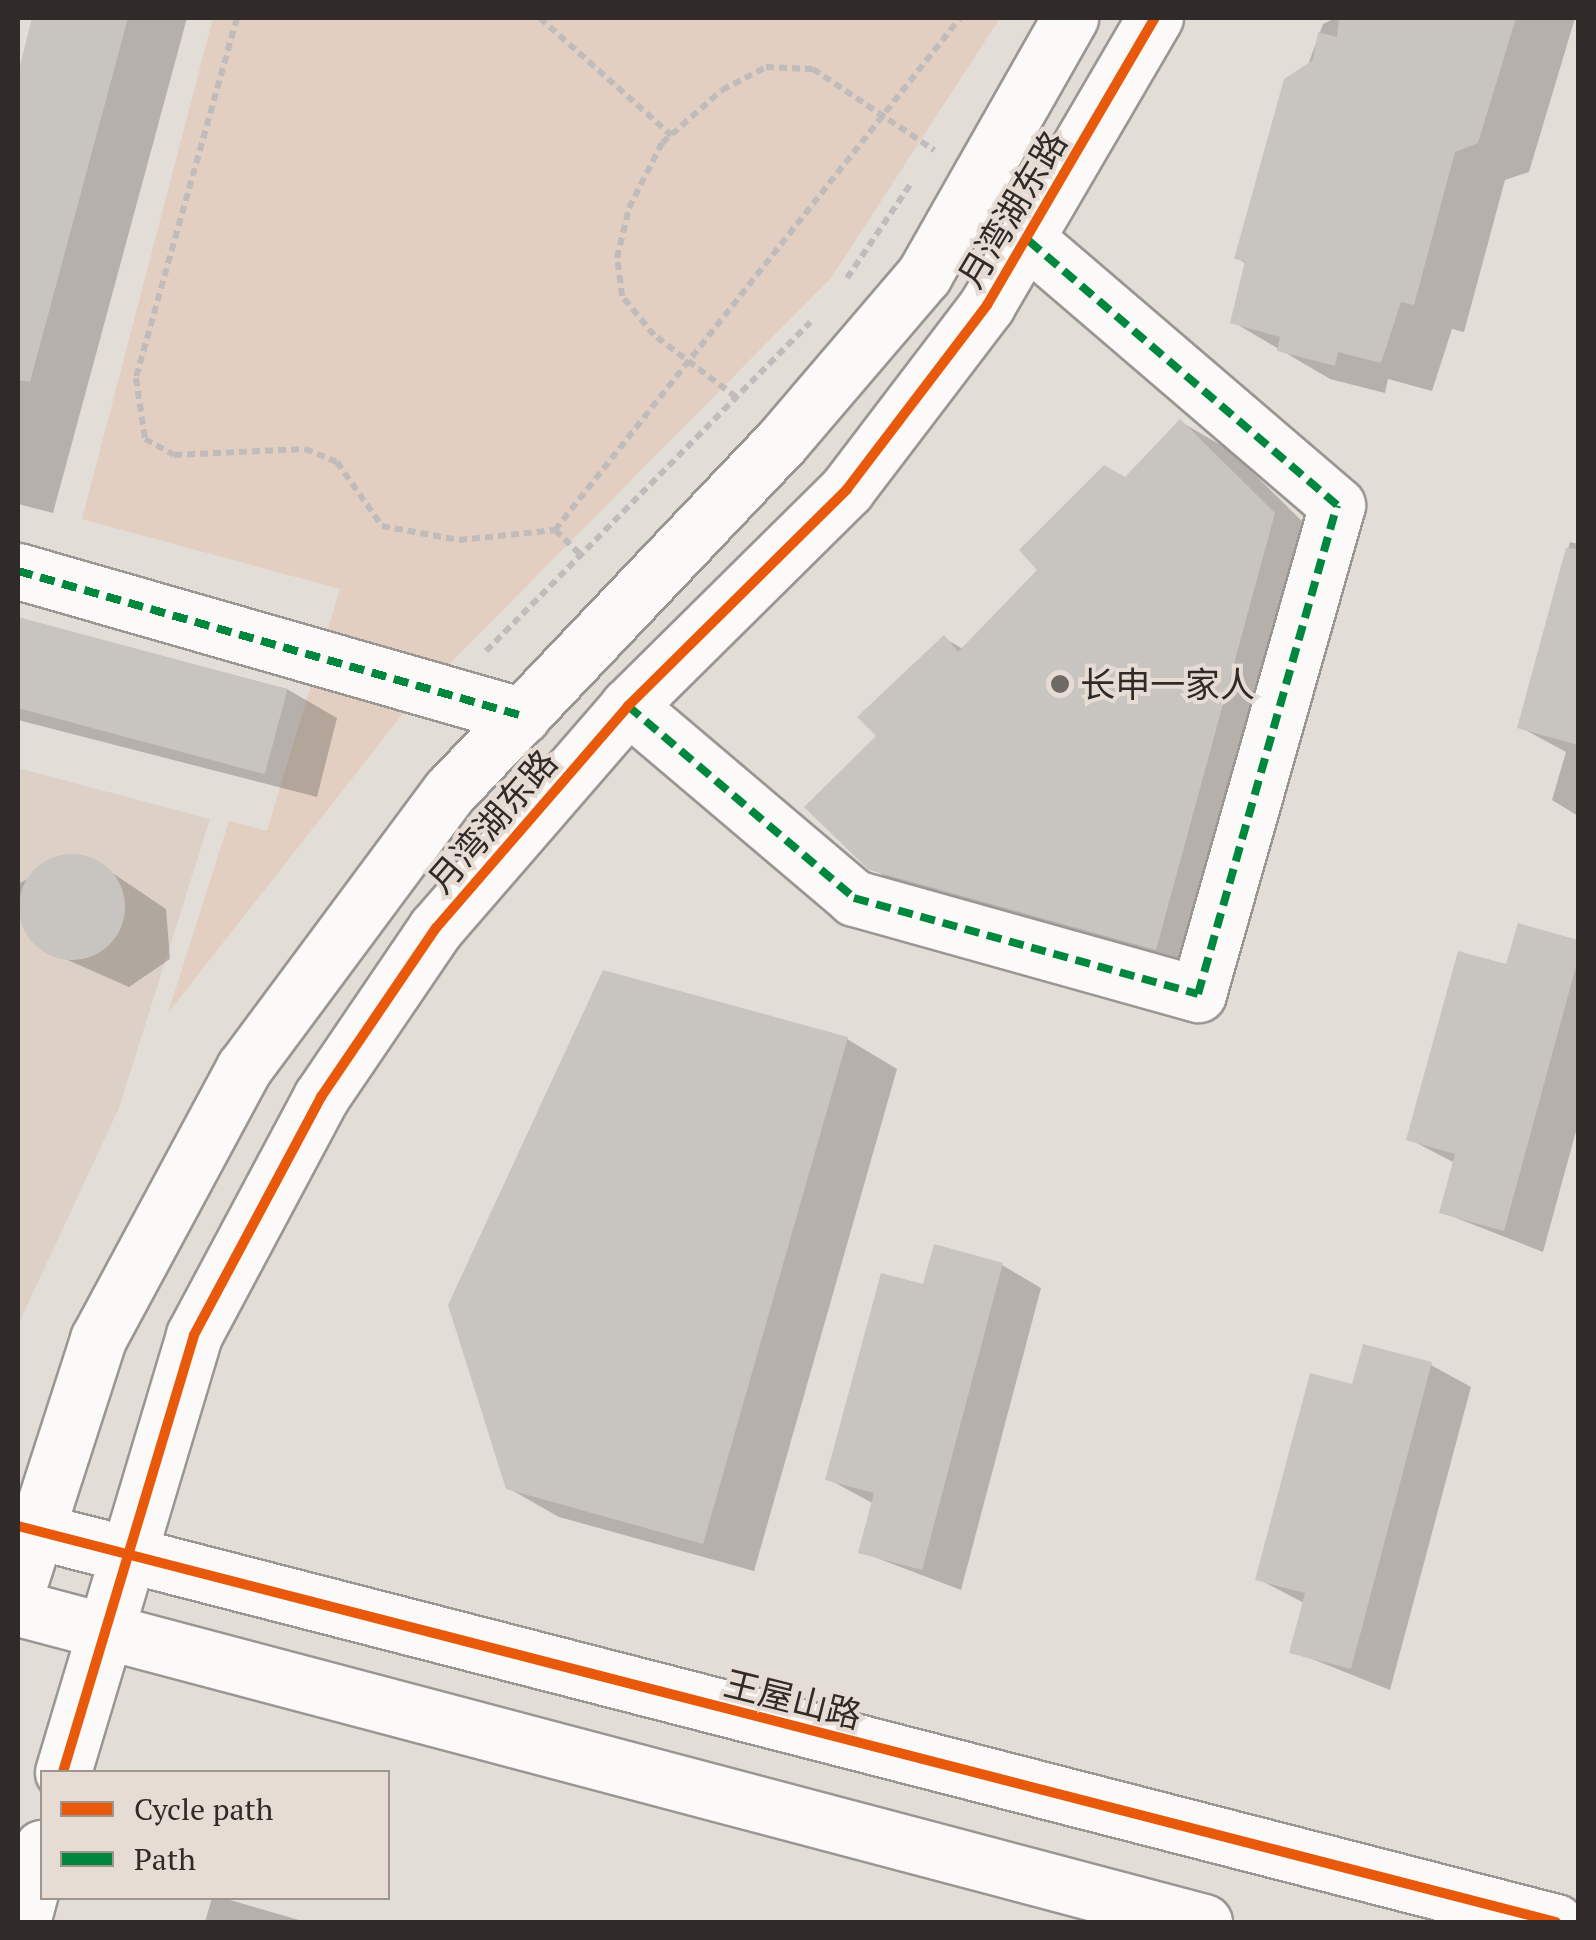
<!DOCTYPE html>
<html>
<head>
<meta charset="utf-8">
<style>
	body { margin:0 }
	#map { position:relative; width:1596px; height:1940px; overflow:hidden; background:#e3ddd8; font-family:"PT Serif","Noto Sans SC",serif }
	div>[style] { position:absolute }
	[style*='--x'] { left:calc(var(--x)*1px); top:calc(var(--y)*1px); width:calc(var(--w)*1px); rotate:calc(var(--a)*1deg) }
	.built>* { inset:0; background:#ddd1c7 }
	.green>* { inset:0; background:#e2cfc1 }
	.shadow>* { inset:0; background:#0003 }
	.building>* { inset:0; background:#c8c4c0; transform-origin:0 0 }
	.round { border-radius:50% }
	.path>* { height:6px; margin-top:-3px; transform-origin:0; background:repeating-linear-gradient(90deg,#bfbcbb 0 8px,transparent 0 13px) }
	.roads { filter:drop-shadow(2px 0 #9a9692) drop-shadow(-2px 0 #9a9692) drop-shadow(0 2px #9a9692) drop-shadow(0 -2px #9a9692) }
	.minor>* { height:55px; margin:-27.5px; padding:0 27.5px; transform-origin:27.5px; border-radius:27.5px; background:#fbfaf9 }
	.quiet>* { height:8px; margin-top:-4px; transform-origin:0; background:repeating-linear-gradient(90deg,#00873e 0 15px,transparent 0 23px) }
	.cycleway>* { height:10px; margin:-5px; padding:0 5px; transform-origin:5px; border-radius:5px; background:#e8590c }
	.dots>* { width:28px; height:28px; translate:-50% -50%; box-sizing:border-box; border:5px solid #e7dcd4; border-radius:50% }
	span { translate:-50% -50%; white-space:nowrap; text-align:center; line-height:1.15; -webkit-text-stroke:8px #e7dcd4; paint-order:stroke }
	.street-label { font-size:35px; color:#302b28 }
	.poi-label { font-size:35px; color:#302b28 }
	.left { translate:0 -50%; text-align:left }
	.frame { position:absolute; inset:0; border:20px solid #302b28; pointer-events:none }
	.legend { position:absolute; left:40px; top:1770px; width:350px; height:130px; box-sizing:border-box; background:#e7dcd4; border:2px solid #9e958f; margin:0; padding:12px 18px; list-style:none; font-size:30px; color:#302b28 }
	.legend li { display:flex; align-items:center; gap:20px; height:50px }
	.legend b { width:50px; border:2px solid #9e958f }
</style>
</head>
<body>
<div id="map">
	<div class="built">
		<div style="clip-path:polygon(18px 768px,210px 819px,119px 1108px,18px 1325px)"></div>
	</div>
	<div class="green">
		<div style="clip-path:polygon(213px 18px,1000px 18px,831px 278px,412px 702px,168px 1013px,229px 821px,267px 831px,340px 589px,82px 519px)"></div>
	</div>
	<div class="shadow">
		<div style="clip-path:polygon(35px 18px,187px 18px,53px 513px,18px 504px,18px 82px)"></div>
		<div style="clip-path:polygon(1335px 18px,1575px 18px,1529px 172px,1505px 180px,1464px 332px,1452px 329px,1432px 391px,1388px 379px,1385px 393px,1330px 379px,1233px 322px,1247px 264px,1237px 258px,1323px 24px)"></div>
		<div style="clip-path:polygon(1181px 422px,1231px 451px,1325px 544px,1207px 977px,922px 898px,871px 868px,879px 737px,944px 638px,963px 649px)"></div>
		<div style="clip-path:polygon(1570px 542px,1578px 544px,1578px 816px,1552px 800px,1566px 752px,1520px 727px)"></div>
		<div style="clip-path:polygon(18px 619px,287px 689px,337px 718px,317px 797px,18px 720px)"></div>
		<div style="clip-path:polygon(70px 857px,96px 862px,166px 909px,170px 959px,129px 987px,54px 954px,18px 914px,18px 884px)"></div>
		<div style="clip-path:polygon(1520px 926px,1578px 943px,1578px 1124px,1543px 1252px,1441px 1212px,1455px 1163px,1409px 1139px,1508px 967px)"></div>
		<div style="clip-path:polygon(847px 1039px,897px 1069px,754px 1571px,559px 1517px,508px 1488px)"></div>
		<div style="clip-path:polygon(1002px 1265px,1041px 1288px,961px 1590px,861px 1552px,874px 1504px,828px 1479px,925px 1287px)"></div>
		<div style="clip-path:polygon(1365px 1347px,1431px 1365px,1471px 1387px,1390px 1690px,1292px 1651px,1304px 1603px,1258px 1579px,1354px 1387px)"></div>
		<div style="clip-path:polygon(212px 1898px,223px 1898px,306px 1922px,205px 1922px)"></div>
	</div>
	<div class="building">
		<div style="clip-path:polygon(32px 18px,128px 18px,30px 382px,18px 380px,18px 73px)"></div>
		<div style="clip-path:polygon(1339px 18px,1516px 18px,1478px 143px,1455px 152px,1414px 305px,1401px 302px,1381px 363px,1338px 352px,1335px 366px,1277px 351px,1280px 337px,1230px 323px,1245px 261px,1234px 259px,1284px 79px,1313px 60px,1318px 32px,1337px 37px)"></div>
		<div style="clip-path:polygon(1180px 419px,1275px 513px,1156px 950px,869px 870px,804px 807px,876px 736px,857px 717px,944px 635px,958px 652px,1037px 570px,1019px 550px,1104px 465px,1125px 477px)"></div>
		<div style="clip-path:polygon(1566px 548px,1578px 549px,1578px 745px,1517px 728px)"></div>
		<div style="left:18px;top:617px;width:279px;height:88px;rotate:15deg"></div>
		<div class="round" style="left:19px;top:854px;width:106px;height:106px"></div>
		<div style="clip-path:polygon(1518px 923px,1578px 940px,1578px 959px,1504px 1231px,1439px 1213px,1455px 1154px,1406px 1140px,1458px 951px,1506px 964px)"></div>
		<div style="clip-path:polygon(603px 970px,848px 1037px,703px 1544px,506px 1489px,448px 1305px)"></div>
		<div style="clip-path:polygon(934px 1244px,1003px 1263px,922px 1570px,858px 1553px,874px 1493px,825px 1480px,881px 1273px,923px 1284px)"></div>
		<div style="clip-path:polygon(1363px 1344px,1432px 1362px,1351px 1669px,1289px 1653px,1305px 1593px,1255px 1580px,1310px 1373px,1352px 1384px)"></div>
	</div>
	<div class="path">
		<div style="--x:237;--y:18;--w:374;--a:105.7"></div>
		<div style="--x:136;--y:378;--w:62;--a:81.6"></div>
		<div style="--x:145;--y:439;--w:33;--a:29"></div>
		<div style="--x:174;--y:455;--w:131;--a:-2.6"></div>
		<div style="--x:305;--y:449;--w:35;--a:22"></div>
		<div style="--x:337;--y:462;--w:78;--a:54.9"></div>
		<div style="--x:382;--y:526;--w:78;--a:10.3"></div>
		<div style="--x:459;--y:540;--w:97;--a:-5.9"></div>
		<div style="--x:555;--y:530;--w:36;--a:44"></div>
		<div style="--x:540;--y:18;--w:176;--a:41.8"></div>
		<div style="--x:847;--y:278;--w:112;--a:-55.9"></div>
		<div style="--x:736;--y:397;--w:103;--a:-142.9"></div>
		<div style="--x:654;--y:335;--w:50;--a:-129.4"></div>
		<div style="--x:622;--y:296;--w:38;--a:-97"></div>
		<div style="--x:617;--y:258;--w:51;--a:-76.5"></div>
		<div style="--x:629;--y:208;--w:73;--a:-63.1"></div>
		<div style="--x:662;--y:143;--w:80;--a:-41.5"></div>
		<div style="--x:722;--y:90;--w:50;--a:-27.6"></div>
		<div style="--x:766;--y:67;--w:47;--a:2.4"></div>
		<div style="--x:813;--y:69;--w:146;--a:33.8"></div>
		<div style="--x:555;--y:530;--w:653;--a:-51.66"></div>
		<div style="--x:486;--y:651;--w:462;--a:-45.4"></div>
	</div>
	<div class="roads">
		<div class="minor">
			<div style="--x:18;--y:571;--w:525;--a:16.02"></div>
			<div style="--x:628;--y:706;--w:297;--a:40.3"></div>
			<div style="--x:854;--y:898;--w:357;--a:15.6"></div>
			<div style="--x:1198;--y:994;--w:508;--a:-74.13"></div>
			<div style="--x:1337;--y:505;--w:407;--a:-139.4"></div>
			<div style="--x:18;--y:1526;--w:1588;--a:14.44"></div>
			<div style="--x:18;--y:1587;--w:261;--a:-72.1"></div>
			<div style="--x:98;--y:1339;--w:308;--a:-61.7"></div>
			<div style="--x:244;--y:1068;--w:345;--a:-53.4"></div>
			<div style="--x:450;--y:791;--w:484;--a:-46.5"></div>
			<div style="--x:783;--y:440;--w:217;--a:-49.5"></div>
			<div style="--x:924;--y:275;--w:296;--a:-60.4"></div>
			<div style="--x:18;--y:1608;--w:1227;--a:14.83"></div>
			<div style="--x:63;--y:1772;--w:456;--a:-73.3"></div>
			<div style="--x:194;--y:1335;--w:270;--a:-61.9"></div>
			<div style="--x:321;--y:1097;--w:204;--a:-55.8"></div>
			<div style="--x:436;--y:928;--w:294;--a:-49.1"></div>
			<div style="--x:628;--y:706;--w:308;--a:-44.7"></div>
			<div style="--x:847;--y:489;--w:231;--a:-52.7"></div>
			<div style="--x:987;--y:305;--w:333;--a:-59.7"></div>
			<div style="--x:22;--y:1922;--w:77;--a:-74.9"></div>
		</div>
	</div>
	<div class="quiet">
		<div style="--x:18;--y:571;--w:525;--a:16.02"></div>
		<div style="--x:628;--y:706;--w:297;--a:40.3"></div>
		<div style="--x:854;--y:898;--w:357;--a:15.6"></div>
		<div style="--x:1198;--y:994;--w:508;--a:-74.13"></div>
		<div style="--x:1337;--y:505;--w:407;--a:-139.4"></div>
	</div>
	<div class="cycleway">
		<div style="--x:18;--y:1526;--w:1588;--a:14.44"></div>
		<div style="--x:63;--y:1772;--w:456;--a:-73.3"></div>
		<div style="--x:194;--y:1335;--w:270;--a:-61.9"></div>
		<div style="--x:321;--y:1097;--w:204;--a:-55.8"></div>
		<div style="--x:436;--y:928;--w:294;--a:-49.1"></div>
		<div style="--x:628;--y:706;--w:308;--a:-44.7"></div>
		<div style="--x:847;--y:489;--w:231;--a:-52.7"></div>
		<div style="--x:987;--y:305;--w:333;--a:-59.7"></div>
	</div>
	<div class="dots">
		<div style="left:1060px;top:684px;background:#6f6966"></div>
	</div>
	<div class="street-label">
		<span style="left:1012px;top:209px;rotate:-59deg">月湾湖东路</span>
		<span style="left:492px;top:821px;rotate:-49deg">月湾湖东路</span>
		<span style="left:793px;top:1699px;rotate:14deg">王屋山路</span>
	</div>
	<div class="poi-label">
		<span class="left" style="left:1080px;top:684px">长申一家人</span>
	</div>
	<div class="frame"></div>
	<ul class="legend">
	<li><b style="height:12px;background:#e8590c"></b>Cycle path</li>
	<li><b style="height:12px;background:#00873e"></b>Path</li>
	</ul>
</div>
</body>
</html>
